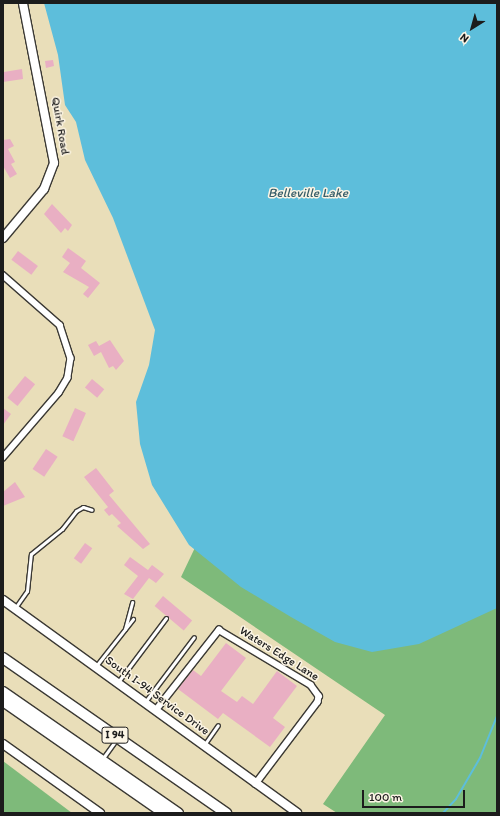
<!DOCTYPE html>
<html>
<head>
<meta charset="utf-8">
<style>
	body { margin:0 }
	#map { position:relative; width:500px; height:816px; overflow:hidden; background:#e9deb9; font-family:Itim,sans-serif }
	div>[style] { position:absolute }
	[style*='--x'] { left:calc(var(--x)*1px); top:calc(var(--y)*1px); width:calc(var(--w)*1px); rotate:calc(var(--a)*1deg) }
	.forest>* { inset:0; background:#7eba7a }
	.water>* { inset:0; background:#5dbedb }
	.stream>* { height:2px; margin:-1px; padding:0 1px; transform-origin:1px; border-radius:1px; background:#5dbedb }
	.building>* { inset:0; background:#e9afc3; transform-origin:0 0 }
	.path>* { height:1px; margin-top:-0.5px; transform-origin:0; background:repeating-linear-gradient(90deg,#3b3934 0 1px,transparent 0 4px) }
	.roads { filter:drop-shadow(1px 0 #3b3934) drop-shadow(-1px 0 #3b3934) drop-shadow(0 1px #3b3934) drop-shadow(0 -1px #3b3934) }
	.lane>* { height:3px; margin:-1.5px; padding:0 1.5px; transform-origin:1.5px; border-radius:1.5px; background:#fff }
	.street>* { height:5.5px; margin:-2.75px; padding:0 2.75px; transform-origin:2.75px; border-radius:2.75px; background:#fff }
	.secondary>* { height:8px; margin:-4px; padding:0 4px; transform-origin:4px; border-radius:4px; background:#fff }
	.highway>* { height:10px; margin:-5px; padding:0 5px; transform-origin:5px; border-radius:5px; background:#fff }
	span { translate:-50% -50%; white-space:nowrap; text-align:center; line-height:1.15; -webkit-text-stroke:3px #fcf5e5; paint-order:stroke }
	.shield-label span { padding:1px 3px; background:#fcf5e5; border:1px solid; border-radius:3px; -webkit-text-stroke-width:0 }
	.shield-label { font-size:11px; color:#1c1c1c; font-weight:700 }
	.street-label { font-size:12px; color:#1c1c1c }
	.water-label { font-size:13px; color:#365d68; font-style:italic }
	.frame { position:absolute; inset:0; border:4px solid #1c1c1c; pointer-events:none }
	.north { position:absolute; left:452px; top:8px; width:40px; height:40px; -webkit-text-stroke:3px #fcf5e5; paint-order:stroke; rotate:217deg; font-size:11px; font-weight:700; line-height:16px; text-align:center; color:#1c1c1c }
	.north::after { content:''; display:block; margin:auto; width:14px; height:18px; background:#1c1c1c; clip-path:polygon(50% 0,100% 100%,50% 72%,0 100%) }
	.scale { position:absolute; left:362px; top:790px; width:103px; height:18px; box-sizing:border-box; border:2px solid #1c1c1c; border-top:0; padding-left:5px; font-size:12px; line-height:14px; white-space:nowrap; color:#1c1c1c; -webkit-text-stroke:3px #fcf5e5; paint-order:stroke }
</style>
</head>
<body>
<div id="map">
	<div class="forest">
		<div style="clip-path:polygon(211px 514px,497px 582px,497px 813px,337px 813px,323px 804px,385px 715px,181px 577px)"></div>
		<div style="clip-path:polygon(3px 761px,72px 813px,3px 813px)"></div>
	</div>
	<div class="water">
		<div style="clip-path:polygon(44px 3px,497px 3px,497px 608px,419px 644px,372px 652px,335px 642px,291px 617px,241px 587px,189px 545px,152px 485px,140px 444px,136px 402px,149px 365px,155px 330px,113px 218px,85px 160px,76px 122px,65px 105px,58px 55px)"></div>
	</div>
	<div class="stream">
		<div style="--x:443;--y:813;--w:19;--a:-47"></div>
		<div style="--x:456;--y:799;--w:48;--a:-59.7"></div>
		<div style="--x:480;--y:758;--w:45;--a:-68"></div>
	</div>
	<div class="building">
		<div style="clip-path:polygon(53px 60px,54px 66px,46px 68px,45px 61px)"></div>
		<div style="clip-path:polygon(22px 69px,23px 79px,3px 82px,4px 72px)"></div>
		<div style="clip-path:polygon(10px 139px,14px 146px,8px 149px,15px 162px,11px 164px,17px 174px,10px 178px,3px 166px,3px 140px)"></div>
		<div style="clip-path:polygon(52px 204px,72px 225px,68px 231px,65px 228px,61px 233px,44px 214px)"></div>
		<div style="clip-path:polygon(68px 248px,86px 261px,81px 268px,100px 283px,88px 298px,83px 294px,89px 287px,63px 272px,70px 263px,62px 257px)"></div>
		<div style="left:18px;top:251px;width:25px;height:11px;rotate:37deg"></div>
		<div style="clip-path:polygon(110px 340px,124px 361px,116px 370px,113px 366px,109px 368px,101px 352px,94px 356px,88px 345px,96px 341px,99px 346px)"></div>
		<div style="left:25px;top:376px;width:13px;height:28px;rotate:39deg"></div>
		<div style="left:92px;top:379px;width:16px;height:11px;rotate:40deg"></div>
		<div style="clip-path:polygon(3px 408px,11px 414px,3px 425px)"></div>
		<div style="left:75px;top:408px;width:12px;height:31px;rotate:24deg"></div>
		<div style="left:46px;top:449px;width:14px;height:24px;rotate:34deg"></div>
		<div style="clip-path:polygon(96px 468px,114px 491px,109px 495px,150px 544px,143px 549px,117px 526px,121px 523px,112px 514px,109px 516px,104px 510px,108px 507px,84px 477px)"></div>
		<div style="clip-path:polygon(15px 482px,25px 497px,3px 506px,3px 492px)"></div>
		<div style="left:85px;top:543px;width:9px;height:19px;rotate:36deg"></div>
		<div style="clip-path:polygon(130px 557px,148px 570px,152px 565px,164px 574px,156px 583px,149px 578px,133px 599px,124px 594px,138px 576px,124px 565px)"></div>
		<div style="left:163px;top:596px;width:38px;height:13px;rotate:40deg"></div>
		<div style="clip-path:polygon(226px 643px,246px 658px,221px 691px,237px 702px,242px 696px,253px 704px,277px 671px,297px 686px,273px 718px,285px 727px,270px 747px,223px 713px,218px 719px,178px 689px,193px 670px,201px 676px)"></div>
	</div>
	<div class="path">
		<div style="--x:3;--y:202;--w:7;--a:90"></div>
	</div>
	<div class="roads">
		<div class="lane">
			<div style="--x:15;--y:608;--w:21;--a:-55"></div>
			<div style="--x:27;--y:591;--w:37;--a:-84"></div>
			<div style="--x:31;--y:554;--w:40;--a:-39"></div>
			<div style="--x:62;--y:529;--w:23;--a:-52"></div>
			<div style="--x:76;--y:511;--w:8;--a:-30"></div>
			<div style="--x:83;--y:507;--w:9;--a:18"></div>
			<div style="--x:125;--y:629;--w:28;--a:-75"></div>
			<div style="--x:96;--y:666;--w:60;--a:-51.8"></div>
			<div style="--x:118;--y:682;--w:80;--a:-53.1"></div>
			<div style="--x:145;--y:702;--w:81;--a:-53"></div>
			<div style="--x:204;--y:745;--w:24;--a:-55"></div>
			<div style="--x:103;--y:758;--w:22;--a:-54"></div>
		</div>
		<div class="street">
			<div style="--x:3;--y:275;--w:76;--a:41.3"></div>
			<div style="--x:60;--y:325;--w:35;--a:72"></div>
			<div style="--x:71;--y:358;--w:20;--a:99"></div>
			<div style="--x:68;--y:378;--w:17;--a:121"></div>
			<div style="--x:59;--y:393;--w:86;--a:130.7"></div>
			<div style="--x:156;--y:710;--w:102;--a:-51.8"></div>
			<div style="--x:219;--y:630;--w:107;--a:30.9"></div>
			<div style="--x:311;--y:685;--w:14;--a:54"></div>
			<div style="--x:319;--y:696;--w:6;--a:99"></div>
			<div style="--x:318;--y:702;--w:103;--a:127.1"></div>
		</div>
		<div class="secondary">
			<div style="--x:3;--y:238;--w:64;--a:-50.1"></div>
			<div style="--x:44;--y:189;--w:28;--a:-69"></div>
			<div style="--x:54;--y:163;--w:163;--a:-101"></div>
			<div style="--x:3;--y:600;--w:363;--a:35.9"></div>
			<div style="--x:3;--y:744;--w:119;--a:35.4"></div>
		</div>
		<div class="highway">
			<div style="--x:3;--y:658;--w:272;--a:34.8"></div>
			<div style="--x:3;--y:692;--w:213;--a:34.7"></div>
			<div style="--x:3;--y:701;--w:196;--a:34.8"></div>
		</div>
	</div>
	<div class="shield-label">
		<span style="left:115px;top:735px">I 94</span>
	</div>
	<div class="street-label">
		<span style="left:60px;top:126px;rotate:80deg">Quirk Road</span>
		<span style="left:279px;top:654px;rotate:32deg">Waters Edge Lane</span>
		<span style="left:157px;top:696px;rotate:36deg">South I-94 Service Drive</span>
	</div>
	<div class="water-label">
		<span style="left:308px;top:193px">Belleville Lake</span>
	</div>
	<div class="frame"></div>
	<div class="north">N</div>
	<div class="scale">100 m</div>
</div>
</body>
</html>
